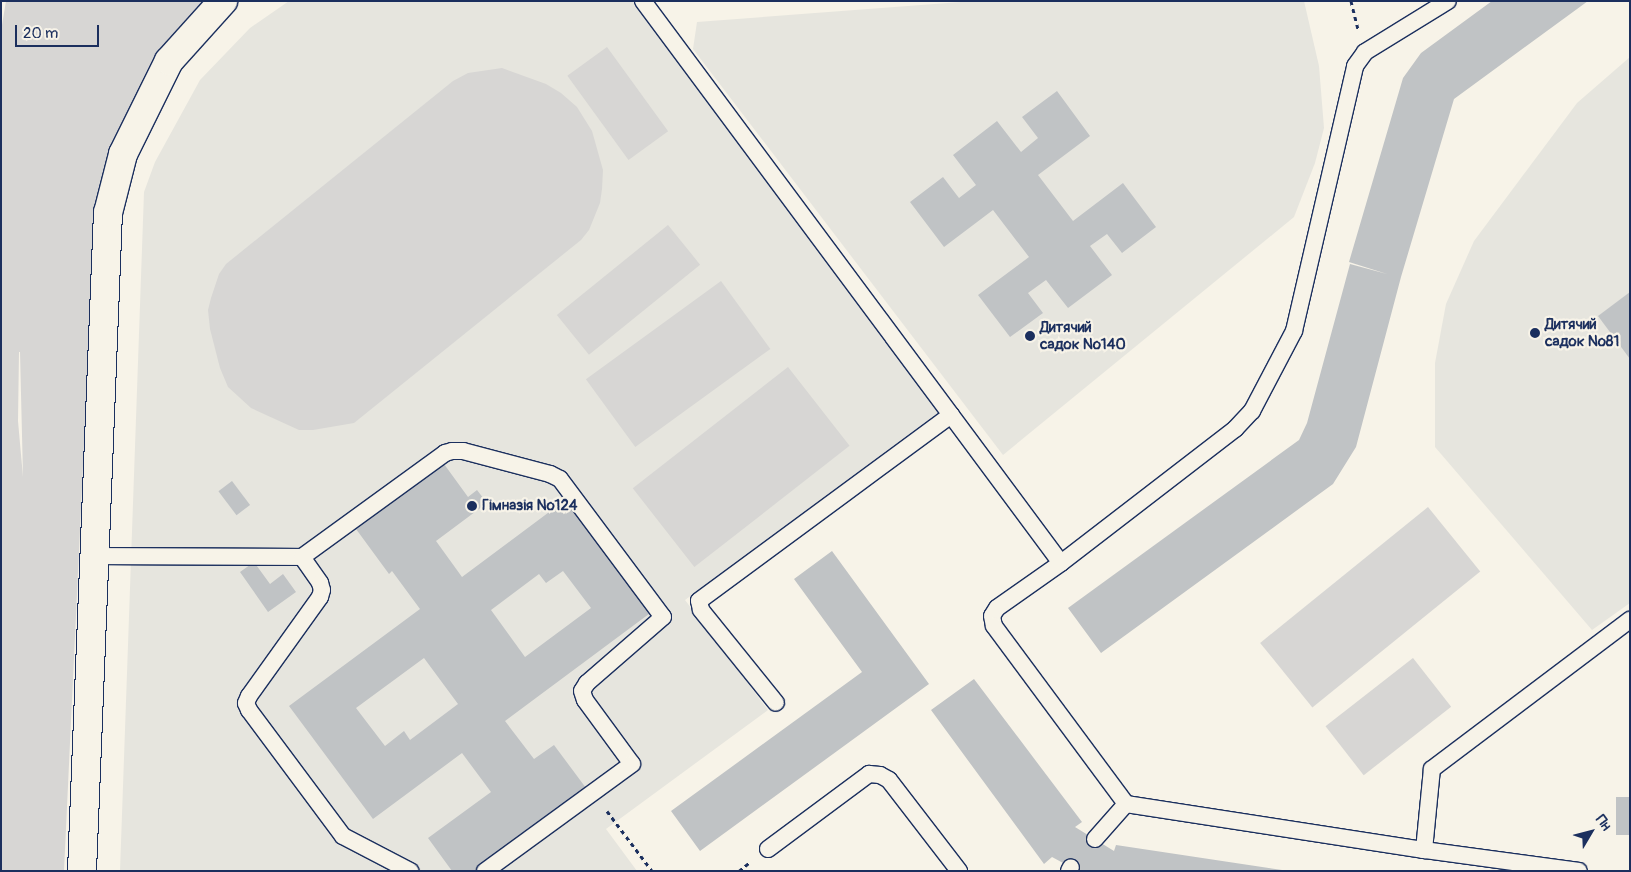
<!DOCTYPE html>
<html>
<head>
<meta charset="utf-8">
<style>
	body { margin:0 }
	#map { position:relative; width:1631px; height:872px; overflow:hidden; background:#f7f3e8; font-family:Pangolin,sans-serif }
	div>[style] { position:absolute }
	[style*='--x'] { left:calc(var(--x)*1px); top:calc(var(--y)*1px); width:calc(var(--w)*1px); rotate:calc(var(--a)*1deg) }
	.built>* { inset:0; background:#e6e5de }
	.green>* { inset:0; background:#d7d6d4; transform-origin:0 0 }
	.building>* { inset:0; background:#c0c3c5; transform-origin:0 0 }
	.path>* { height:3px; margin-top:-1.5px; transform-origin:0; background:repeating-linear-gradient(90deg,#1b2f5e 0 4px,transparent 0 8px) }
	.roads { filter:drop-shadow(1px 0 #1b2f5e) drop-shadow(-1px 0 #1b2f5e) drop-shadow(0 1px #1b2f5e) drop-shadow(0 -1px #1b2f5e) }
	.lane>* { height:16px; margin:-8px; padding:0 8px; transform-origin:8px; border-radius:8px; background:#f7f3e8 }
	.street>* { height:28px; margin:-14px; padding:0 14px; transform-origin:14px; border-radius:14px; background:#f7f3e8 }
	.dots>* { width:14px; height:14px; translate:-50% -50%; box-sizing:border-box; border:2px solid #f7f3e8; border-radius:50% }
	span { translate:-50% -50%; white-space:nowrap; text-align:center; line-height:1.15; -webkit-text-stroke:4.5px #f7f3e8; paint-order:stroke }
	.poi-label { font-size:15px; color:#1b2f5e; font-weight:700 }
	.left { translate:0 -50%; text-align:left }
	.frame { position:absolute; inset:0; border:2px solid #1b2f5e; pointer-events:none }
	.north { position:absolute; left:1566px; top:807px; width:50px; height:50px; -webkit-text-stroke:4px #f7f3e8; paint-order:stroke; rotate:53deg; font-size:14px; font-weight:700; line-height:20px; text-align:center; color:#1b2f5e }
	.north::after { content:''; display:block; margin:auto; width:18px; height:22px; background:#1b2f5e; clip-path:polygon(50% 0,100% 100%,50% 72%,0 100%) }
	.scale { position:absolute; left:15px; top:25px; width:84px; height:22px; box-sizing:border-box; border:2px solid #1b2f5e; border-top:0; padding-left:6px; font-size:15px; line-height:18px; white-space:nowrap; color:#1b2f5e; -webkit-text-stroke:4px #f7f3e8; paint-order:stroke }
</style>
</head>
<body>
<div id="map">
	<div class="built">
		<div style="clip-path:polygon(289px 1px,633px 1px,939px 412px,685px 600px,768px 710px,606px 829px,637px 871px,120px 871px,144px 192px,155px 162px,200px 80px,250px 28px)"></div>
		<div style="clip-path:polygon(974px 1px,1304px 1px,1319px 66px,1324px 128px,1315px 163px,1294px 217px,1003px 455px,693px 49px,697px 22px)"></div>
		<div style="clip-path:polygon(1630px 57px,1630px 603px,1592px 630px,1435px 447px,1435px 363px,1446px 304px,1474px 241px,1577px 103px)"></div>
	</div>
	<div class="green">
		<div style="clip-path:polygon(evenodd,6px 1px,207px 1px,159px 52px,111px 148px,95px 210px,64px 871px,1px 871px,1px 31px,6px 1px,19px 352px,20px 352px,23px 477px,18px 421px,19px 352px)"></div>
		<div style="left:607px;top:47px;width:104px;height:49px;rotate:54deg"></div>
		<div style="clip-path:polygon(502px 68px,546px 84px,561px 93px,577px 107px,592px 131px,603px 170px,602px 189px,600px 203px,589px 230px,581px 240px,354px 423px,313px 430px,299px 430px,251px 408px,228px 387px,220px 368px,210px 329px,208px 310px,211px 298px,219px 274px,226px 264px,453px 81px,468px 73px)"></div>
		<div style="left:668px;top:225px;width:51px;height:143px;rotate:51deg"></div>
		<div style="left:721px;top:281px;width:84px;height:167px;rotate:54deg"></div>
		<div style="left:788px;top:367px;width:100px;height:197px;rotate:52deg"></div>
		<div style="left:1428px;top:507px;width:83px;height:216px;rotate:51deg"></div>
		<div style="left:1413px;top:658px;width:62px;height:111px;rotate:52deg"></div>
	</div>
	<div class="building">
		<div style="clip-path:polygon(1492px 1px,1588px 1px,1454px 99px,1401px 277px,1356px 447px,1333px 484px,1101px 653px,1068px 608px,1299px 440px,1307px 423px,1350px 264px,1387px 274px,1349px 262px,1403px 78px,1421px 53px)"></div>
		<div style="clip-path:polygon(1057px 91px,1090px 136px,1038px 175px,1073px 221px,1123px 183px,1156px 227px,1122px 253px,1107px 234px,1090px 246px,1112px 275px,1068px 308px,1046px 280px,1028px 293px,1043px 313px,1010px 337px,978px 295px,1029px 257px,993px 210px,944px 247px,910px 202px,943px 177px,959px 198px,976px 185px,953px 155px,997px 121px,1021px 152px,1038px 138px,1022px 117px)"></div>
		<div style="clip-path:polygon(1630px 292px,1630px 359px,1598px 316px)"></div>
		<div style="clip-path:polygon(evenodd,444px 464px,468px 497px,477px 490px,487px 503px,436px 541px,462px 577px,572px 495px,657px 608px,505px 721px,534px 759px,554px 745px,586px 788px,475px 871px,452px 871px,428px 838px,491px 792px,462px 753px,373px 819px,289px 706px,420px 609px,392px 571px,389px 574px,356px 529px,444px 464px,563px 571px,591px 608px,525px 657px,491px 610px,539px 574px,546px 583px,563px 571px,444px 464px,424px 658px,458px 704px,410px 740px,404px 731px,385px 746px,356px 708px,424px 658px)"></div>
		<div style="left:232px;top:481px;width:30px;height:17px;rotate:53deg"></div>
		<div style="clip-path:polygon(832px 551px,929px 684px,700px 851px,671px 811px,862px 672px,794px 579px)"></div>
		<div style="clip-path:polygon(254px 562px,270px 584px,283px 574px,296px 592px,268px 612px,240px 572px)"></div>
		<div style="clip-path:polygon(974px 679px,1082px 822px,1075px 827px,1114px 851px,1116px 845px,1289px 871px,1078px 871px,1052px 857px,1044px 864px,931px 710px)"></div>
		<div style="left:1616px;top:797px;width:14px;height:38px"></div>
	</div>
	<div class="path">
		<div style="--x:1351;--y:1;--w:30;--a:76"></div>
		<div style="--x:607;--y:811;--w:75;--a:53.1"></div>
		<div style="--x:739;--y:871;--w:14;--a:-39"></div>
	</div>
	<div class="roads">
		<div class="lane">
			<div style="--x:643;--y:1;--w:516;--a:53.35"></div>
			<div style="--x:951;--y:415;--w:313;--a:143.6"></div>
			<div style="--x:699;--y:601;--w:9;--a:77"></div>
			<div style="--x:701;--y:610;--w:119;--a:51.1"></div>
			<div style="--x:951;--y:415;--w:184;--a:53.4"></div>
			<div style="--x:1061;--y:563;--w:78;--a:144.9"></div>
			<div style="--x:997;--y:608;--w:9;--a:122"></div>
			<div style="--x:992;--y:616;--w:10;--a:79"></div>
			<div style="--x:994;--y:626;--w:222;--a:53.4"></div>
			<div style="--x:1126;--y:804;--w:302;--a:8.8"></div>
			<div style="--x:1424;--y:850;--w:156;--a:7.7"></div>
			<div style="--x:96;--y:556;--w:206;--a:0.3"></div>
			<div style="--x:302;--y:557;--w:177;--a:-36"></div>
			<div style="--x:445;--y:453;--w:7;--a:-16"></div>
			<div style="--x:452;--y:451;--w:11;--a:0"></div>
			<div style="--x:463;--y:451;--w:90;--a:14.8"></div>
			<div style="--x:550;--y:474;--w:11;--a:27"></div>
			<div style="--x:560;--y:479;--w:172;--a:53.3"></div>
			<div style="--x:663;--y:617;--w:101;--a:139"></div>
			<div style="--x:587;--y:683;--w:9;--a:122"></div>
			<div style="--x:582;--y:691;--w:9;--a:72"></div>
			<div style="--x:585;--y:700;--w:79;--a:53.7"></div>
			<div style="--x:632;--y:764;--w:182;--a:143.9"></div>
			<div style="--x:302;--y:557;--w:32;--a:55"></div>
			<div style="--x:320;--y:583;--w:7;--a:74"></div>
			<div style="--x:322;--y:590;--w:7;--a:106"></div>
			<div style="--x:320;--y:597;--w:122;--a:125.6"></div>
			<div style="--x:249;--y:696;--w:8;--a:113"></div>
			<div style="--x:246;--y:703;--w:8;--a:67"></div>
			<div style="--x:249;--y:710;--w:157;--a:53.3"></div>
			<div style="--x:343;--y:836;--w:76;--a:27.6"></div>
			<div style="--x:1061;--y:563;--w:220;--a:-37.6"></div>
			<div style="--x:1235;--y:429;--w:25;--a:-47"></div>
			<div style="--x:1252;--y:411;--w:90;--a:-62.3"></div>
			<div style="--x:1294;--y:331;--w:272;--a:-77"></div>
			<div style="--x:1355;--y:66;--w:17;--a:-54"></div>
			<div style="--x:1365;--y:52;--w:97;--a:-31.6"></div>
			<div style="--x:1095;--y:839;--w:47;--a:-48.5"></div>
			<div style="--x:768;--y:849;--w:126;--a:-36.6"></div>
			<div style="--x:869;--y:774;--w:11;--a:5"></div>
			<div style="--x:880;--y:775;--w:10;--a:29"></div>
			<div style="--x:889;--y:780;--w:115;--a:52.4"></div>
			<div style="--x:1424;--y:850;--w:81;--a:-84.4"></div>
			<div style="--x:1432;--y:769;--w:248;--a:-37"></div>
			<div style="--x:1069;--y:871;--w:4;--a:-63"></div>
		</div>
		<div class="street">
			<div style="--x:82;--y:871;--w:659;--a:-87.74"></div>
			<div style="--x:108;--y:213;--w:61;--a:-75.7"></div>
			<div style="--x:123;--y:154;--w:104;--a:-63.7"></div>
			<div style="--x:169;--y:61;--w:81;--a:-48"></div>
		</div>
	</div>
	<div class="dots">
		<div style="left:1535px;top:333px;background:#1b2f5e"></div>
		<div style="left:1030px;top:336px;background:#1b2f5e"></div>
		<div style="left:472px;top:506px;background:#1b2f5e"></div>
	</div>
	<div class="poi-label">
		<span class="left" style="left:1545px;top:333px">Дитячий<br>садок №81</span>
		<span class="left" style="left:1040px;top:336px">Дитячий<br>садок №140</span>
		<span class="left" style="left:482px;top:506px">Гімназія №124</span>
	</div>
	<div class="frame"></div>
	<div class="north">Пн</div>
	<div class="scale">20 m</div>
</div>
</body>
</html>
